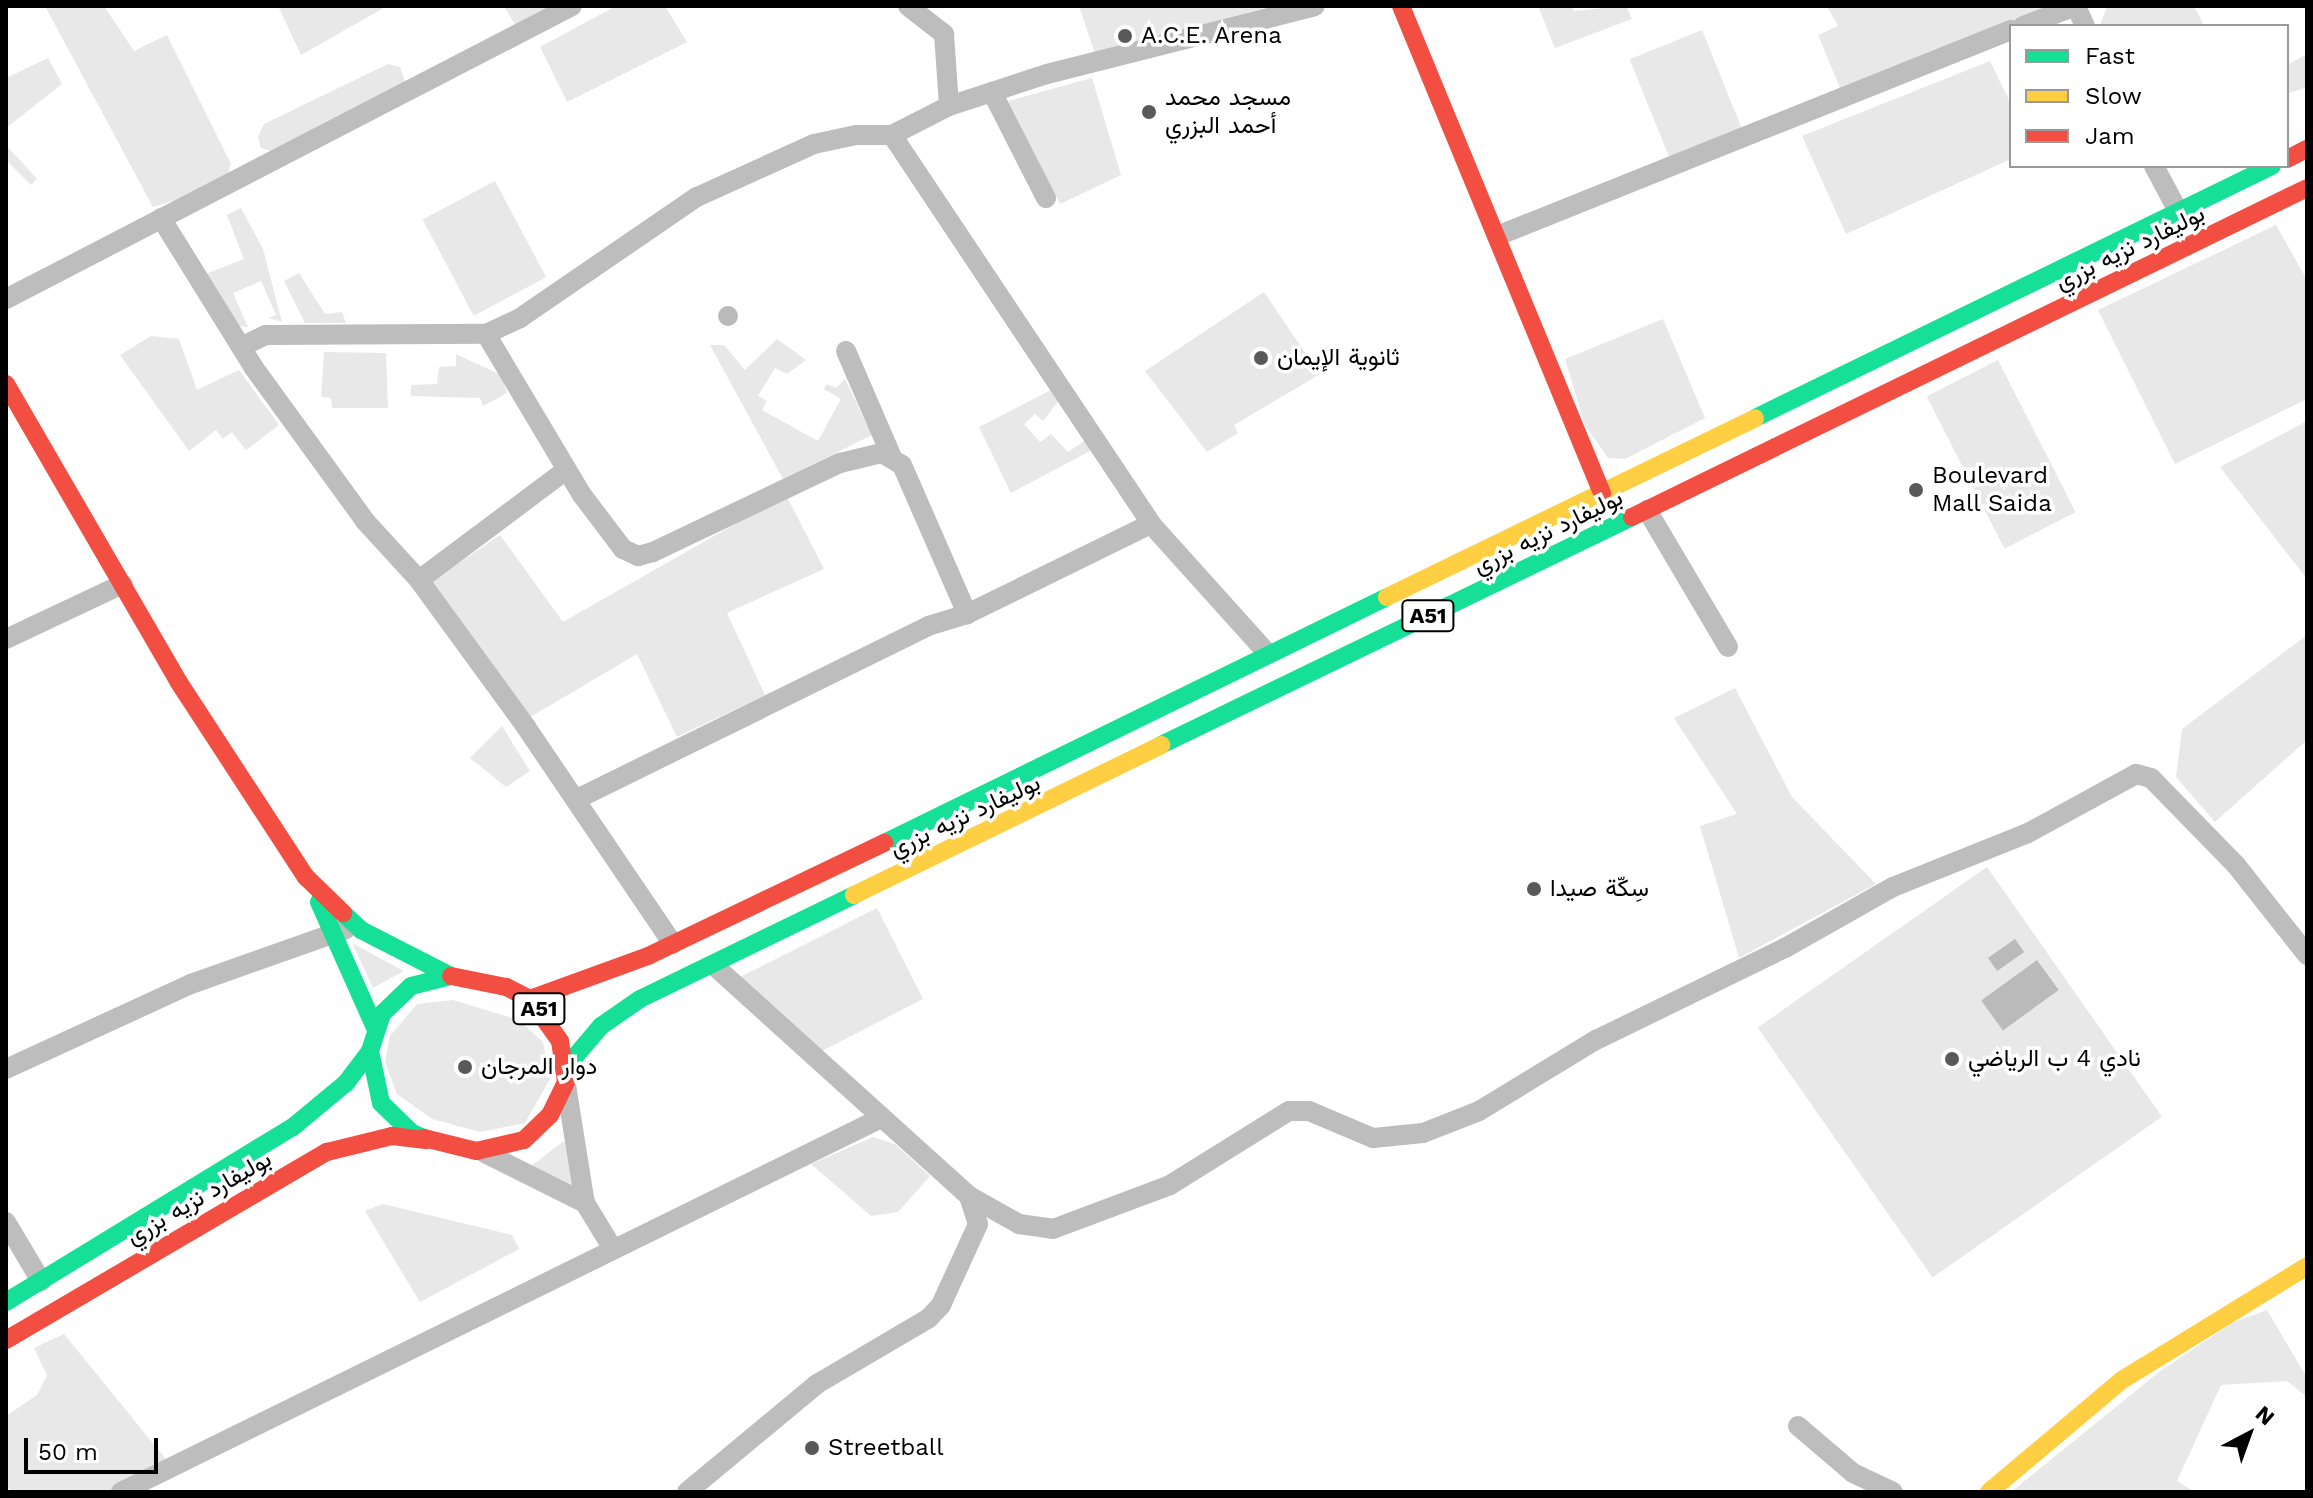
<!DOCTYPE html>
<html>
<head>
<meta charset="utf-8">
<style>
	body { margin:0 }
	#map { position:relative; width:2313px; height:1498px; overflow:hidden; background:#fff; font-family:"Work Sans",Vazirmatn,sans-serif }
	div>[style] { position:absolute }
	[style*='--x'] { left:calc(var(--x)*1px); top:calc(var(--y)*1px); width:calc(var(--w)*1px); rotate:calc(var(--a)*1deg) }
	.green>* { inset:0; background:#e8e8e8; transform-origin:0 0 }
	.water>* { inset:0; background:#bababa; transform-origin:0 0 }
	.round { border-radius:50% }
	.street>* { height:20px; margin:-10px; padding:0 10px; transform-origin:10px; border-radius:10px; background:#bdbdbd }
	.fast>* { height:18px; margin:-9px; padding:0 9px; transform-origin:9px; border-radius:9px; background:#16e098 }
	.slow>* { height:18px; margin:-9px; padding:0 9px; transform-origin:9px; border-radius:9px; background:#ffcf43 }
	.jam>* { height:18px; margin:-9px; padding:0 9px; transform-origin:9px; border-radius:9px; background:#f24e42 }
	.dots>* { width:22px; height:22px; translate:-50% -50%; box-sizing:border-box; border:4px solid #fff; border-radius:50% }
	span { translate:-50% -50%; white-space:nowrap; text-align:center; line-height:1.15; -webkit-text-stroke:7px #fff; paint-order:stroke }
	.shield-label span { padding:2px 6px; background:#fff; border:2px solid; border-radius:6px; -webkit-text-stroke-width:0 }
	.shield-label { font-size:22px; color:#000; font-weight:700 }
	.poi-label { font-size:24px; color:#000 }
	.left { translate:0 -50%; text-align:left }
	.street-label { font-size:24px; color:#000 }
	.frame { position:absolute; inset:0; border:8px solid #000; pointer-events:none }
	.legend { position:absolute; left:2009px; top:24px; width:280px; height:144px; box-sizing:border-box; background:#fff; border:2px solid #999; margin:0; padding:10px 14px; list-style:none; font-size:24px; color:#000 }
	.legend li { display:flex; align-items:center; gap:16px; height:40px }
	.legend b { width:40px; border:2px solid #999 }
	.north { position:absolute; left:2209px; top:1394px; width:80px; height:80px; -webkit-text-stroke:6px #fff; paint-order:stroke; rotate:41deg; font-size:22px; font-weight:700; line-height:32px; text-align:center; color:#000 }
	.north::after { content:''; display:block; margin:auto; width:28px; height:36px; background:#000; clip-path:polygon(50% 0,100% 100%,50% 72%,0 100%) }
	.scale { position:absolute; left:24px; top:1438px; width:134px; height:36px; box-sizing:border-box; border:4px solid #000; border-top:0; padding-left:10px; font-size:24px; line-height:28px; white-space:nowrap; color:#000; -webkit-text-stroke:6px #fff; paint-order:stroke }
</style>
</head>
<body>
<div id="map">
	<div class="green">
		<div style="clip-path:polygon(45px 6px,104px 6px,134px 51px,167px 35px,231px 164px,228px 174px,186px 197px,153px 207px)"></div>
		<div style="clip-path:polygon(278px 6px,387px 6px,301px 55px)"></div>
		<div style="clip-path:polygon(504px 6px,556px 6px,517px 28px)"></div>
		<div style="clip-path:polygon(616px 6px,665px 6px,687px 42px,567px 102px,540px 47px)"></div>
		<div style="clip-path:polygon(1079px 6px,1272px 6px,1095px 54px)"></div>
		<div style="clip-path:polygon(1538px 6px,1572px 6px,1574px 11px,1626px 6px,1632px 19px,1555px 48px)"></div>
		<div style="clip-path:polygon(1827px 6px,2049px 6px,1840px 88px,1818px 35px,1838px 26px)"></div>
		<div style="clip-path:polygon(2107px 6px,2194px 6px,2204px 26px,2100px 26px)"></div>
		<div style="left:1702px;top:30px;width:107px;height:78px;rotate:68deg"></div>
		<div style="clip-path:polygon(2307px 54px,2307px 87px,2287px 94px,2287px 65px)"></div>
		<div style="clip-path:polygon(48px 58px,62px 84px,6px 128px,6px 78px)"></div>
		<div style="clip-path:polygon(1990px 61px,2011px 104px,2011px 159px,1846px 234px,1802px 136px)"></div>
		<div style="clip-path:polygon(388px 64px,400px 67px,405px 82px,272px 151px,261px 148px,258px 137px,264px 124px)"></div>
		<div style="clip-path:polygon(1092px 78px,1121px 175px,1060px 204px,1008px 101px)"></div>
		<div style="clip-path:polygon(6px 145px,37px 179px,31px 185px,6px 160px)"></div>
		<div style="left:495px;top:181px;width:109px;height:82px;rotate:62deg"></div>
		<div style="clip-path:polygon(241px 208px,263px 249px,282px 322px,269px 318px,276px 315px,261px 281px,233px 293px,248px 327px,229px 325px,203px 275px,244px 259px,227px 215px)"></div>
		<div style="clip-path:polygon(2276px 225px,2307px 280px,2307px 399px,2175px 464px,2098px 310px)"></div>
		<div style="clip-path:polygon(299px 273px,325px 314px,342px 312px,346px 323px,305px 323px,284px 281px)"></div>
		<div style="clip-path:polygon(1264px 292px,1308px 357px,1314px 354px,1322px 373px,1234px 425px,1238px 433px,1207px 452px,1145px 371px)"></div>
		<div style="clip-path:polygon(1663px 319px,1705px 418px,1625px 459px,1608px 458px,1585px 425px,1565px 359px)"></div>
		<div style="clip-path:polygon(151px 336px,179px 339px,197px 390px,239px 370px,279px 425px,246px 450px,232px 432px,223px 439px,216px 430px,189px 451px,120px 355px)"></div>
		<div style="clip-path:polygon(777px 339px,806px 360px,787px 374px,775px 368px,758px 396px,767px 401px,762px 410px,818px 441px,841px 399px,824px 389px,827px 384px,836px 388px,845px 379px,872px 435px,783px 479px,710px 345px,724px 345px,745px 370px)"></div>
		<div style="clip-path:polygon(324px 352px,386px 353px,388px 408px,332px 408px,331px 398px,321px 397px)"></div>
		<div style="clip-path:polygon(456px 354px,501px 375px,507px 393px,483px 406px,480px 398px,411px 396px,411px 385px,437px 384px,439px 367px,456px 366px)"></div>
		<div style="left:1998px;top:360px;width:171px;height:80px;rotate:63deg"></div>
		<div style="clip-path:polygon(1053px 389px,1060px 399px,1043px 421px,1035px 414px,1024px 424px,1040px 442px,1051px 434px,1068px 452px,1086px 440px,1092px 450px,1011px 493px,979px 427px)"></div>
		<div style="clip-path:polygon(2307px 421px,2307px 579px,2220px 467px)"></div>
		<div style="clip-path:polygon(786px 495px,824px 569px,727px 613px,765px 695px,677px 737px,637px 654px,527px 719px,428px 584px,500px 535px,563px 622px)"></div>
		<div style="clip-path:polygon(2307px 635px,2307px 740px,2215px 822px,2176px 777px,2182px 729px)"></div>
		<div style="clip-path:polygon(1735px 688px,1792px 797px,1876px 884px,1739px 958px,1700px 826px,1737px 814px,1674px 718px)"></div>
		<div style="clip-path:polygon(502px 726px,530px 771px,506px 787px,470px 758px)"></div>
		<div style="left:1987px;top:867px;width:305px;height:280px;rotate:55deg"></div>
		<div style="clip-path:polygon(877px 908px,923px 999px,818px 1053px,736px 979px)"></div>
		<div style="clip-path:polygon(353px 945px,354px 944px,404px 971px,373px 988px)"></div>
		<div style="clip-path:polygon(453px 1000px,519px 1020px,543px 1042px,550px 1079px,525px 1123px,480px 1132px,432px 1119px,397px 1094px,385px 1062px,390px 1036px,417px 1004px)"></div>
		<div style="clip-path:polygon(873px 1137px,895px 1144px,930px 1176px,898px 1212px,871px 1216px,811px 1164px)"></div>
		<div style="clip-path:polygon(564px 1141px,572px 1165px,575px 1189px,531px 1166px)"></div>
		<div style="clip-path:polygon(383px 1204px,512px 1235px,519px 1249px,420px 1302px,365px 1211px)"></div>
		<div style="clip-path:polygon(2267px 1310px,2307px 1378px,2307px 1397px,2287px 1381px,2221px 1385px,2177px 1481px,2194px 1492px,2011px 1492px,2159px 1372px,2234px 1322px)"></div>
		<div style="clip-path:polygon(64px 1334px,169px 1463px,114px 1492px,14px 1492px,6px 1487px,6px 1416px,37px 1395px,47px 1375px,34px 1348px)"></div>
	</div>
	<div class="water">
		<div class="round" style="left:718px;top:306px;width:20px;height:20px"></div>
		<div style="left:2015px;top:939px;width:16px;height:33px;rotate:55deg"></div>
		<div style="left:2037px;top:960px;width:37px;height:69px;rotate:54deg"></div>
	</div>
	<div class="street">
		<div style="--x:908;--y:6;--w:46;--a:37.9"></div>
		<div style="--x:944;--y:34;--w:72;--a:86"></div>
		<div style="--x:2076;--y:6;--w:22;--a:66"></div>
		<div style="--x:2023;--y:26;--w:57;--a:-20.7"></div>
		<div style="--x:992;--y:92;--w:119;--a:63"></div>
		<div style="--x:892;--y:135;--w:467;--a:56.3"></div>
		<div style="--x:1151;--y:524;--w:173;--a:48"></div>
		<div style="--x:2154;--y:166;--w:51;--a:61.9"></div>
		<div style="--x:161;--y:218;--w:176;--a:58.2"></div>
		<div style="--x:254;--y:368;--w:189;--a:54"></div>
		<div style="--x:365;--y:521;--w:80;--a:47.5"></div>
		<div style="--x:419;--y:580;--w:182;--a:53.9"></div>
		<div style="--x:526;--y:727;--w:262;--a:55.9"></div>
		<div style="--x:1497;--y:236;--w:554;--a:-21.84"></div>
		<div style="--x:6;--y:299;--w:637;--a:-27.37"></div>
		<div style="--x:486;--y:334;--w:187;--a:59.2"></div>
		<div style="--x:582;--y:495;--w:68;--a:52.8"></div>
		<div style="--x:623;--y:549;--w:17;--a:25"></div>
		<div style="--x:638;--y:556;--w:16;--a:-15"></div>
		<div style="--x:653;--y:552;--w:207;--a:-25.5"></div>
		<div style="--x:840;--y:463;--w:43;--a:-13.4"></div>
		<div style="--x:882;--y:453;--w:23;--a:31"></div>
		<div style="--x:902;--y:465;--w:163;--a:66.4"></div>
		<div style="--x:241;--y:347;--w:28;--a:-26"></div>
		<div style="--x:266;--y:335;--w:220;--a:-0.3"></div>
		<div style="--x:486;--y:334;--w:38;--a:-25"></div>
		<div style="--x:520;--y:318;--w:214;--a:-34.4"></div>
		<div style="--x:697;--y:197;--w:128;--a:-24.4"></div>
		<div style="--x:814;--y:144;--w:43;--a:-12.1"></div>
		<div style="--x:856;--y:135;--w:36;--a:0"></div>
		<div style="--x:892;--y:135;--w:64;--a:-27"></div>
		<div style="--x:949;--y:106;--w:103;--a:-18.1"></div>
		<div style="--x:1047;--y:74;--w:276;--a:-14.2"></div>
		<div style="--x:846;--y:351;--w:113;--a:66.6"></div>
		<div style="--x:1647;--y:510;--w:159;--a:59.4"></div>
		<div style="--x:419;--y:580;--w:184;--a:-36.8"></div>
		<div style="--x:6;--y:639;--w:129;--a:-25.2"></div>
		<div style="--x:577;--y:799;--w:391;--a:-26.2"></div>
		<div style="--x:928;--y:626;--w:41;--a:-17.1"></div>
		<div style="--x:967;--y:614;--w:205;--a:-26.1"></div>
		<div style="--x:6;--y:1069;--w:204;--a:-24.7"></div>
		<div style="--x:191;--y:984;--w:164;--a:-19.5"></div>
		<div style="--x:566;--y:1085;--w:120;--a:80.9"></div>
		<div style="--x:585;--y:1203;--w:54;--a:58.7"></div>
		<div style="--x:485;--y:1153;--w:112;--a:26.6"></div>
		<div style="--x:969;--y:1196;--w:57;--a:29.2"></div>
		<div style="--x:1019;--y:1224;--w:34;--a:8"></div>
		<div style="--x:1053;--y:1229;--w:125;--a:-20.6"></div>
		<div style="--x:1170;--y:1185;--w:140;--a:-31.9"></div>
		<div style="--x:1289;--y:1111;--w:20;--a:0"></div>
		<div style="--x:1309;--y:1111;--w:69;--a:22.9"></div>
		<div style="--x:1373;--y:1138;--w:50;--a:-5.7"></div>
		<div style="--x:1423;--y:1133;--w:60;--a:-21.4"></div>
		<div style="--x:1479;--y:1111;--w:137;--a:-31.3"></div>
		<div style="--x:1596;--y:1040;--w:210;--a:-26"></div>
		<div style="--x:1785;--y:948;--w:124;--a:-29.5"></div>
		<div style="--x:1893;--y:887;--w:145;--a:-21.8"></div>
		<div style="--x:2028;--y:833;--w:123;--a:-28.6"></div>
		<div style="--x:2136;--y:774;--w:16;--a:15"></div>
		<div style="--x:2151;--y:778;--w:122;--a:45.7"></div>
		<div style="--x:2236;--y:865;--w:115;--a:51.7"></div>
		<div style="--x:6;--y:1222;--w:69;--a:59.3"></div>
		<div style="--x:1798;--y:1426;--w:72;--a:40.5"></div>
		<div style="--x:1853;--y:1473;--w:44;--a:25.4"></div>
		<div style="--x:121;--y:1492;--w:847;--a:-26.2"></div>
		<div style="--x:687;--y:1492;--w:169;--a:-39.7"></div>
		<div style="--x:817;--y:1384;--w:130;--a:-30.5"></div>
		<div style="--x:929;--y:1318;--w:18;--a:-47"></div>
		<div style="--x:941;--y:1305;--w:89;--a:-65.4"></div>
		<div style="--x:978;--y:1224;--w:29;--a:-108"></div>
		<div style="--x:969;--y:1196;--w:345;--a:-137.9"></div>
	</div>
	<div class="fast">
		<div style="--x:1755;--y:418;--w:575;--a:-25.99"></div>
		<div style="--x:1161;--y:745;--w:523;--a:-25.83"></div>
		<div style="--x:884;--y:843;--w:560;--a:-26.06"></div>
		<div style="--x:319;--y:902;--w:138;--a:66"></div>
		<div style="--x:343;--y:913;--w:25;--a:43"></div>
		<div style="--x:361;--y:930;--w:101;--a:27.1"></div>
		<div style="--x:567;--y:1066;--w:52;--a:-49.6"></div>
		<div style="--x:601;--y:1026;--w:47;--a:-34.7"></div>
		<div style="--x:640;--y:999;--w:238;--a:-25.9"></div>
		<div style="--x:424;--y:1138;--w:13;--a:-157"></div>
		<div style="--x:412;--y:1133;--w:43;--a:-135.9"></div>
		<div style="--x:381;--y:1103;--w:53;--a:-101.9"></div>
		<div style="--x:370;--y:1051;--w:39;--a:-72"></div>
		<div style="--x:382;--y:1014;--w:40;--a:-44"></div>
		<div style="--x:411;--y:986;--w:41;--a:-14"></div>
		<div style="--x:6;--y:1302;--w:336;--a:-31.4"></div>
		<div style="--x:293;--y:1127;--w:69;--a:-39.7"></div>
		<div style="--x:346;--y:1083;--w:40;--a:-53"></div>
	</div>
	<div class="slow">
		<div style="--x:1387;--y:597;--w:409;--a:-25.9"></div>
		<div style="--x:854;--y:895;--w:342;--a:-26"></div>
		<div style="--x:1989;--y:1492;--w:174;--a:-40.1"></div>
		<div style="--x:2122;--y:1380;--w:217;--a:-31.6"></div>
	</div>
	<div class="jam">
		<div style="--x:1401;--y:6;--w:527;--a:67.57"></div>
		<div style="--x:2287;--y:159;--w:22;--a:-27"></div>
		<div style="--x:6;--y:384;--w:343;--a:59.9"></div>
		<div style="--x:178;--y:681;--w:234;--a:56.9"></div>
		<div style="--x:306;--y:877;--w:52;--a:44.2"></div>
		<div style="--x:1632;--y:517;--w:751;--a:-25.98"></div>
		<div style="--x:530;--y:999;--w:126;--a:-20"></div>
		<div style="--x:648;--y:956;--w:262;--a:-25.6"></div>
		<div style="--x:424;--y:1138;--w:54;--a:14"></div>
		<div style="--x:476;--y:1151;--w:49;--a:-12.9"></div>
		<div style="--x:524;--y:1140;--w:36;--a:-44"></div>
		<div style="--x:550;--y:1115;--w:37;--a:-64"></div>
		<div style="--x:566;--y:1082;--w:41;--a:-98.3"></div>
		<div style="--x:560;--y:1041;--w:52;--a:-125.5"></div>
		<div style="--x:530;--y:999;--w:27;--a:-153"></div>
		<div style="--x:506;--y:987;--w:56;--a:-168.7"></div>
		<div style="--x:6;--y:1340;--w:372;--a:-30.4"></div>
		<div style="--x:327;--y:1152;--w:67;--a:-13.8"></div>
		<div style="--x:392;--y:1136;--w:34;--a:7"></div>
	</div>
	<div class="dots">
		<div style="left:1125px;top:36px;background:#595959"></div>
		<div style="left:1149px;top:112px;background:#595959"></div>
		<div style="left:1261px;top:358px;background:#595959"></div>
		<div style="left:1916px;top:490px;background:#595959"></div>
		<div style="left:1534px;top:889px;background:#595959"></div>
		<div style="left:1952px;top:1059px;background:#595959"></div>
		<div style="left:465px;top:1067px;background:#595959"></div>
		<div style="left:812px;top:1448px;background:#595959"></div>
	</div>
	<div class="shield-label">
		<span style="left:1428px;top:616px">A51</span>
		<span style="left:539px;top:1009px">A51</span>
	</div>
	<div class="poi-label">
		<span class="left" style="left:1141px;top:36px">A.C.E. Arena</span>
		<span class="left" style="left:1165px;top:112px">مسجد محمد<br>أحمد البزري</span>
		<span class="left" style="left:1277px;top:358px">ثانوية الإيمان</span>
		<span class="left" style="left:1932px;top:490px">Boulevard<br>Mall Saida</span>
		<span class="left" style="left:1550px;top:889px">سِكّة صيدا</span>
		<span class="left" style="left:1968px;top:1059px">نادي 4 ب الرياضي</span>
		<span class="left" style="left:481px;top:1067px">دوار المرجان</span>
		<span class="left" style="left:828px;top:1448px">Streetball</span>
	</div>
	<div class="street-label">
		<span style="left:2130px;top:248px;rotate:-26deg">بوليفارد نزيه بزري</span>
		<span style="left:1548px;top:532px;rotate:-26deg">بوليفارد نزيه بزري</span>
		<span style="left:965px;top:816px;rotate:-25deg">بوليفارد نزيه بزري</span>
		<span style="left:199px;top:1198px;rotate:-30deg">بوليفارد نزيه بزري</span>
	</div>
	<div class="frame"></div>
	<ul class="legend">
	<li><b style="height:10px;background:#16e098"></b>Fast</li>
	<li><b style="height:10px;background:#ffcf43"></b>Slow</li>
	<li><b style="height:10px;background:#f24e42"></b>Jam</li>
	</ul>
	<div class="north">N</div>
	<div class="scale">50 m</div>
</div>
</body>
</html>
